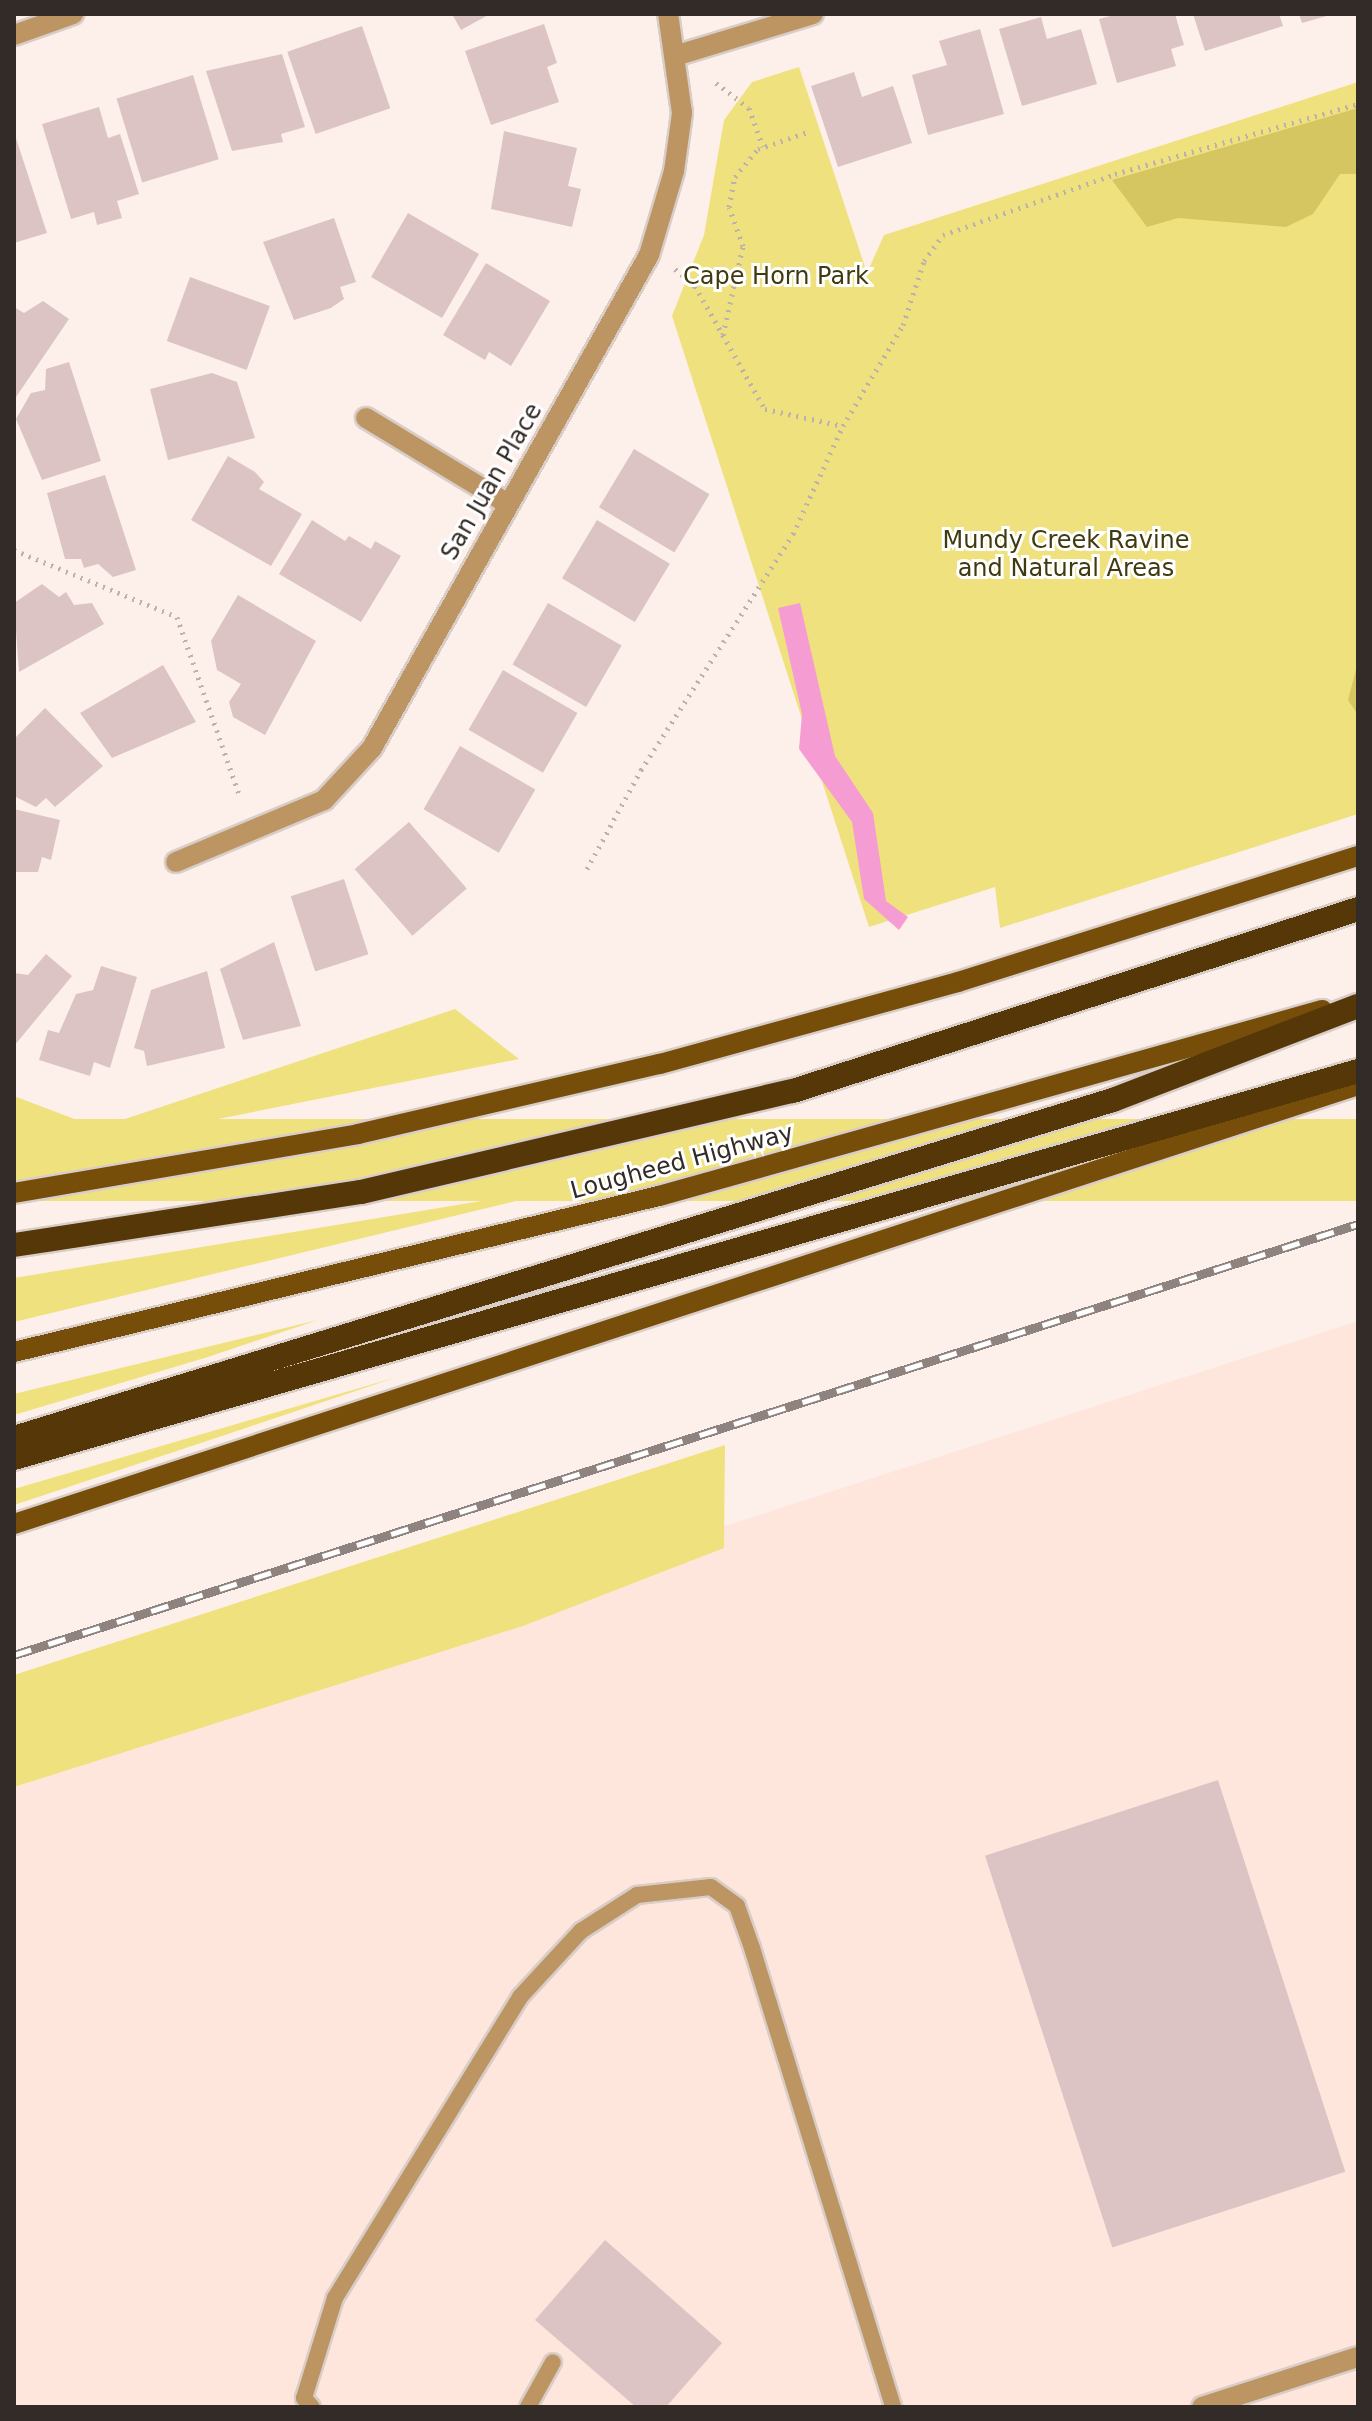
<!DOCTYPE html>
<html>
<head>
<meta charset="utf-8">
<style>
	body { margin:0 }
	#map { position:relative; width:1372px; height:2421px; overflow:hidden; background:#fdf0eb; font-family:"DejaVu Sans",sans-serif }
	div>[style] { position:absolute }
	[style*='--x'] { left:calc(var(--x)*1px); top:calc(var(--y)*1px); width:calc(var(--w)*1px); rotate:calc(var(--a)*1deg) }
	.built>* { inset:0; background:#ffe6dd }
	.green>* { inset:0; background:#f0e17f; transform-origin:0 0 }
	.forest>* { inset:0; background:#d5c661 }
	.water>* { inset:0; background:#f59dd2 }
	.building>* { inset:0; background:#dcc4c5; transform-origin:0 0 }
	.path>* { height:5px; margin-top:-2.5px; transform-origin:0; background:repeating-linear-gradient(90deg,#bcb1ac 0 2px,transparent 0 8px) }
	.roads { filter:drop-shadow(2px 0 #d9cdc8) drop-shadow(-2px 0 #d9cdc8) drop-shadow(0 2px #d9cdc8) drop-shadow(0 -2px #d9cdc8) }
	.service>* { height:16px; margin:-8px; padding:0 8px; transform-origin:8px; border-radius:8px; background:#bd9563 }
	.minor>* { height:20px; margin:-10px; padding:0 10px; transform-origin:10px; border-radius:10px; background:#bd9563 }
	.tertiary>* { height:20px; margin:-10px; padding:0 10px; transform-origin:10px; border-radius:10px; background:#bd9563 }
	.primary>* { height:20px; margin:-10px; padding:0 10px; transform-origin:10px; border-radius:10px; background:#774d0a }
	.motorway>* { height:24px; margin:-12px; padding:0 12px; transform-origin:12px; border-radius:12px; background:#563708 }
	.rail>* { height:9px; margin-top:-4.5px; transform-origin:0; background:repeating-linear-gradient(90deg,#fff 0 18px,#8e837f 0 36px); box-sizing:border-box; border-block:2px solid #8e837f }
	span { translate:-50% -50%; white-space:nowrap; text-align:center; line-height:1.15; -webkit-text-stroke:6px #fff; paint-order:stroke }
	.park-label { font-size:24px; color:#403a0f }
	.street-label { font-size:24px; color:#332b27 }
	.frame { position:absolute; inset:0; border:16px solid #332b27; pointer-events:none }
</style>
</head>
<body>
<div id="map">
	<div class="built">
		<div style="clip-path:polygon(1358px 1321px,1358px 2407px,14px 2407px,14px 1756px)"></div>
	</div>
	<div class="green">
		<div style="clip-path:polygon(799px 67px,867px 273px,884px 235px,1358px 82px,1358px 814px,1000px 928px,995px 887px,869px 927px,672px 316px,704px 235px,724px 120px,752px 82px)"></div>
		<div style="clip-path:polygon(455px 1009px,519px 1059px,98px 1143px,14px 1153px,14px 1096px,98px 1128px)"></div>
		<div style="left:1358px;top:1119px;width:82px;height:1413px;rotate:90deg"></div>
		<div style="clip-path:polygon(517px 1195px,516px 1201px,14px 1322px,14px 1278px)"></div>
		<div style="clip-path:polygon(318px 1320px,208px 1357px,14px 1415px,14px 1394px)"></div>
		<div style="clip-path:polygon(397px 1377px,228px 1434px,14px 1505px,14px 1489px)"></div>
		<div style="clip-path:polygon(725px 1445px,724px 1548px,523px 1626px,14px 1787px,14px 1675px)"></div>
	</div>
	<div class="forest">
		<div style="clip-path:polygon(1358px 108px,1358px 174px,1340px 174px,1313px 214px,1286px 227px,1178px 218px,1147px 227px,1112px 180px)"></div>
		<div style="clip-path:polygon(1358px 662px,1358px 715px,1348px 700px)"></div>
	</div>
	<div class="water">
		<div style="clip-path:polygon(800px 603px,835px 756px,873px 813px,886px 901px,908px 917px,899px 930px,864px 899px,852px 822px,799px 749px,802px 714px,778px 608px)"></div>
	</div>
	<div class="building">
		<div style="clip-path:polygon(452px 14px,490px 14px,461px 30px)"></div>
		<div style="clip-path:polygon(1118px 14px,1175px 14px,1184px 45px,1171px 49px,1176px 66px,1117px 83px,1099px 19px)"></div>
		<div style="clip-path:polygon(1193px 14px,1279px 14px,1283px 26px,1205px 51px)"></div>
		<div style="clip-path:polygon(1299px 14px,1330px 14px,1330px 15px,1302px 23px)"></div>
		<div style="clip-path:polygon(1041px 17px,1047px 39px,1081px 29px,1097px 84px,1022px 106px,999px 29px)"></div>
		<div style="clip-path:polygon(544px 24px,557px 63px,547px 67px,559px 102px,491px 125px,465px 51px)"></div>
		<div style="left:362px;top:26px;width:87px;height:79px;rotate:71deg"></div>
		<div style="clip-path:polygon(980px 29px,1004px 114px,928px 135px,912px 75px,947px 65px,939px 41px)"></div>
		<div style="clip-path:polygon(282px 54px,305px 127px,281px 134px,283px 142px,232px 151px,206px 71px)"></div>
		<div style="clip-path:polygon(854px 72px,862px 97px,893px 86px,912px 143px,838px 167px,811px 86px)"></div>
		<div style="left:193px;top:75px;width:88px;height:80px;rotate:73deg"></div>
		<div style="clip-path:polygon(99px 107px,108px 138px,120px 134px,139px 194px,117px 201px,122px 218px,97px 225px,94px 212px,71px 219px,42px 124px)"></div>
		<div style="clip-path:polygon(504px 131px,577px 148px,568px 186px,581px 189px,572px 227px,491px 209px)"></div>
		<div style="clip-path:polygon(14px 132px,47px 233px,14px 243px)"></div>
		<div style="left:408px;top:213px;width:82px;height:74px;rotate:30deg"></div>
		<div style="clip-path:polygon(334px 218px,356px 282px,340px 287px,344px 299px,331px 308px,294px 320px,263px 242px)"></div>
		<div style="clip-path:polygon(486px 263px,550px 301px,511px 366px,489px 352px,485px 360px,443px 335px)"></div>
		<div style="left:190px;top:277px;width:85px;height:68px;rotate:20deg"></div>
		<div style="clip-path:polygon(43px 301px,69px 319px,14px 400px,14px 307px,24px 313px)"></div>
		<div style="clip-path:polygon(69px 362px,101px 461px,42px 480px,16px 419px,31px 393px,45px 390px,46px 369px)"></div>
		<div style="clip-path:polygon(212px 373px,237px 382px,255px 438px,168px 460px,150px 389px)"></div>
		<div style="left:634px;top:449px;width:88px;height:68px;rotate:31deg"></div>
		<div style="clip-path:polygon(228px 456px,255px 472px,264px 482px,259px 489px,302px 514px,271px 566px,191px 520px)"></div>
		<div style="clip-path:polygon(105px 475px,136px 570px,113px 577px,98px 564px,84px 568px,81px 559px,65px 559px,47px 493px)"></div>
		<div style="clip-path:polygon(312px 520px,345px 541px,349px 536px,371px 549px,375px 541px,401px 556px,361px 622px,279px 574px)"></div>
		<div style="left:597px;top:520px;width:85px;height:68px;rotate:31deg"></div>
		<div style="clip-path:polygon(42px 584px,59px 597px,66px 592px,74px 605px,92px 603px,104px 624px,19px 672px,14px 603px)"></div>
		<div style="clip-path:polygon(238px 595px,316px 641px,265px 735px,233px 717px,229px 702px,241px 684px,217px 670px,211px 641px)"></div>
		<div style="left:548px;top:603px;width:85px;height:71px;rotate:30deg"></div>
		<div style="clip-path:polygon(163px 665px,196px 722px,112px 758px,80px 713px)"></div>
		<div style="left:503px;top:670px;width:86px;height:69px;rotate:30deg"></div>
		<div style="clip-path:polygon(45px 708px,103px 766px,55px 807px,46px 798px,36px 807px,14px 796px,14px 739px)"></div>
		<div style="left:460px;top:746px;width:87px;height:73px;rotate:30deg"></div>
		<div style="clip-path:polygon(14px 809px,60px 820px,51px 860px,42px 857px,38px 872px,14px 872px)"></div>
		<div style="left:409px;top:822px;width:88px;height:72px;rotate:49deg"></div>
		<div style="left:344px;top:879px;width:79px;height:56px;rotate:72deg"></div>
		<div style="clip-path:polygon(274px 942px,301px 1026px,243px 1040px,220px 969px)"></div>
		<div style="clip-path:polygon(46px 954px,72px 976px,14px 1046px,14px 973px,28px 975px)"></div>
		<div style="clip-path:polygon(101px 966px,137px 977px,110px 1068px,94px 1062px,90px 1076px,39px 1060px,48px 1030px,59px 1033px,76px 994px,93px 990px)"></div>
		<div style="clip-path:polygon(207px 971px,225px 1048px,147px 1066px,144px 1051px,134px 1048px,151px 990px)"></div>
		<div style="left:1218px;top:1780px;width:412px;height:245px;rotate:72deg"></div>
		<div style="clip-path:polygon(605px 2240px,722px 2343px,666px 2407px,636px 2407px,535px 2320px)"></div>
	</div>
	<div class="path">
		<div style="--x:716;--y:83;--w:41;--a:37.1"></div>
		<div style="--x:749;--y:108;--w:41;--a:70.3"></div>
		<div style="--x:675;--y:269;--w:26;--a:40"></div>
		<div style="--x:695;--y:286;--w:142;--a:60.4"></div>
		<div style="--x:765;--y:409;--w:80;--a:12.3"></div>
		<div style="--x:723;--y:335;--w:91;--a:-77.3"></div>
		<div style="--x:743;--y:246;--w:41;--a:-109.7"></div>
		<div style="--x:729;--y:207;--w:31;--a:-79"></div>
		<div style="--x:735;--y:177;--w:36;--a:-51"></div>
		<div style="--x:758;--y:149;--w:53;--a:-18.8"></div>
		<div style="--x:14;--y:550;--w:176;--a:22.3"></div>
		<div style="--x:177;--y:617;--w:191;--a:70.7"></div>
		<div style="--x:587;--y:869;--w:113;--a:-61.4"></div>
		<div style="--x:641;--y:770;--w:281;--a:-57.2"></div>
		<div style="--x:793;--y:534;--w:119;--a:-65.2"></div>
		<div style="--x:843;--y:426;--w:117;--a:-59.3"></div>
		<div style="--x:903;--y:325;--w:67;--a:-71.8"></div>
		<div style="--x:924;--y:261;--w:32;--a:-54"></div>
		<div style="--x:943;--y:235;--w:182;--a:-19.5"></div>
		<div style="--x:1115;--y:174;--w:253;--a:-16.1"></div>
	</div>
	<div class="roads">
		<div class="service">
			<div style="--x:312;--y:2407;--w:12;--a:-132"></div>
			<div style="--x:304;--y:2398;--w:105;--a:-72.8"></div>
			<div style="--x:335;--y:2298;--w:353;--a:-58.4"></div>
			<div style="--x:520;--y:1997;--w:90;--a:-47.3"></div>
			<div style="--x:581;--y:1931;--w:67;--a:-32.7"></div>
			<div style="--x:637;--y:1895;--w:74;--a:-6.2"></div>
			<div style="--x:711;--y:1887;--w:32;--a:36"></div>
			<div style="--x:737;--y:1906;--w:45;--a:70.3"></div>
			<div style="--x:752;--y:1948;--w:480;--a:72.9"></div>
			<div style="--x:528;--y:2407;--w:51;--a:-60.9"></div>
		</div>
		<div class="minor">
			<div style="--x:678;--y:55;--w:141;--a:-16.9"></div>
			<div style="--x:366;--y:418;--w:166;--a:31.2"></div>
			<div style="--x:176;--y:862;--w:160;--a:-22.7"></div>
			<div style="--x:324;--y:800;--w:71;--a:-47.3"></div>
			<div style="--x:372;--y:748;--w:565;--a:-60.67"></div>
			<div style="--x:649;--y:255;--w:88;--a:-73.4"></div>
			<div style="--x:674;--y:171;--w:59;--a:-82.1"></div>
			<div style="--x:682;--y:113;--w:100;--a:-98"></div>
			<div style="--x:1202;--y:2407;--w:164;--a:-17.8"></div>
		</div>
		<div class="tertiary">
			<div style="--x:14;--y:35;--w:63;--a:-19.6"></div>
		</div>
		<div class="primary">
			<div style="--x:14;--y:1193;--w:349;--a:-9.7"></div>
			<div style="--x:358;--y:1134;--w:310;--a:-13.1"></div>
			<div style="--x:660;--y:1064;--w:309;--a:-15.4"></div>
			<div style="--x:958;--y:982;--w:419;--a:-17.5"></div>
			<div style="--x:14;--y:1352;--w:664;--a:-13.6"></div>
			<div style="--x:659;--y:1196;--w:689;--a:-15.67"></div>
			<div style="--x:14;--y:1524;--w:1414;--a:-18.09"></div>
		</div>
		<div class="motorway">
			<div style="--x:14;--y:1245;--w:351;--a:-8.7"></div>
			<div style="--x:361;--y:1192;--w:444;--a:-13.2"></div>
			<div style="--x:793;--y:1091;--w:594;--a:-17.85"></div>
			<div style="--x:14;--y:1438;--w:1150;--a:-17.1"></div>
			<div style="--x:1113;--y:1100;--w:262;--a:-21"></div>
			<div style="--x:14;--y:1458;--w:1399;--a:-16.06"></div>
		</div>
	</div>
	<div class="rail">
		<div style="--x:14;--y:1655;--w:1411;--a:-17.78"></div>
	</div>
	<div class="park-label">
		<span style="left:776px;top:277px">Cape Horn Park</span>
		<span style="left:1066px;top:555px">Mundy Creek Ravine<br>and Natural Areas</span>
	</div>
	<div class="street-label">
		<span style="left:492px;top:482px;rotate:-60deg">San Juan Place</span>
		<span style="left:682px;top:1162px;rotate:-15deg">Lougheed Highway</span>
	</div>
	<div class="frame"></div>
</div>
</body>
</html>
